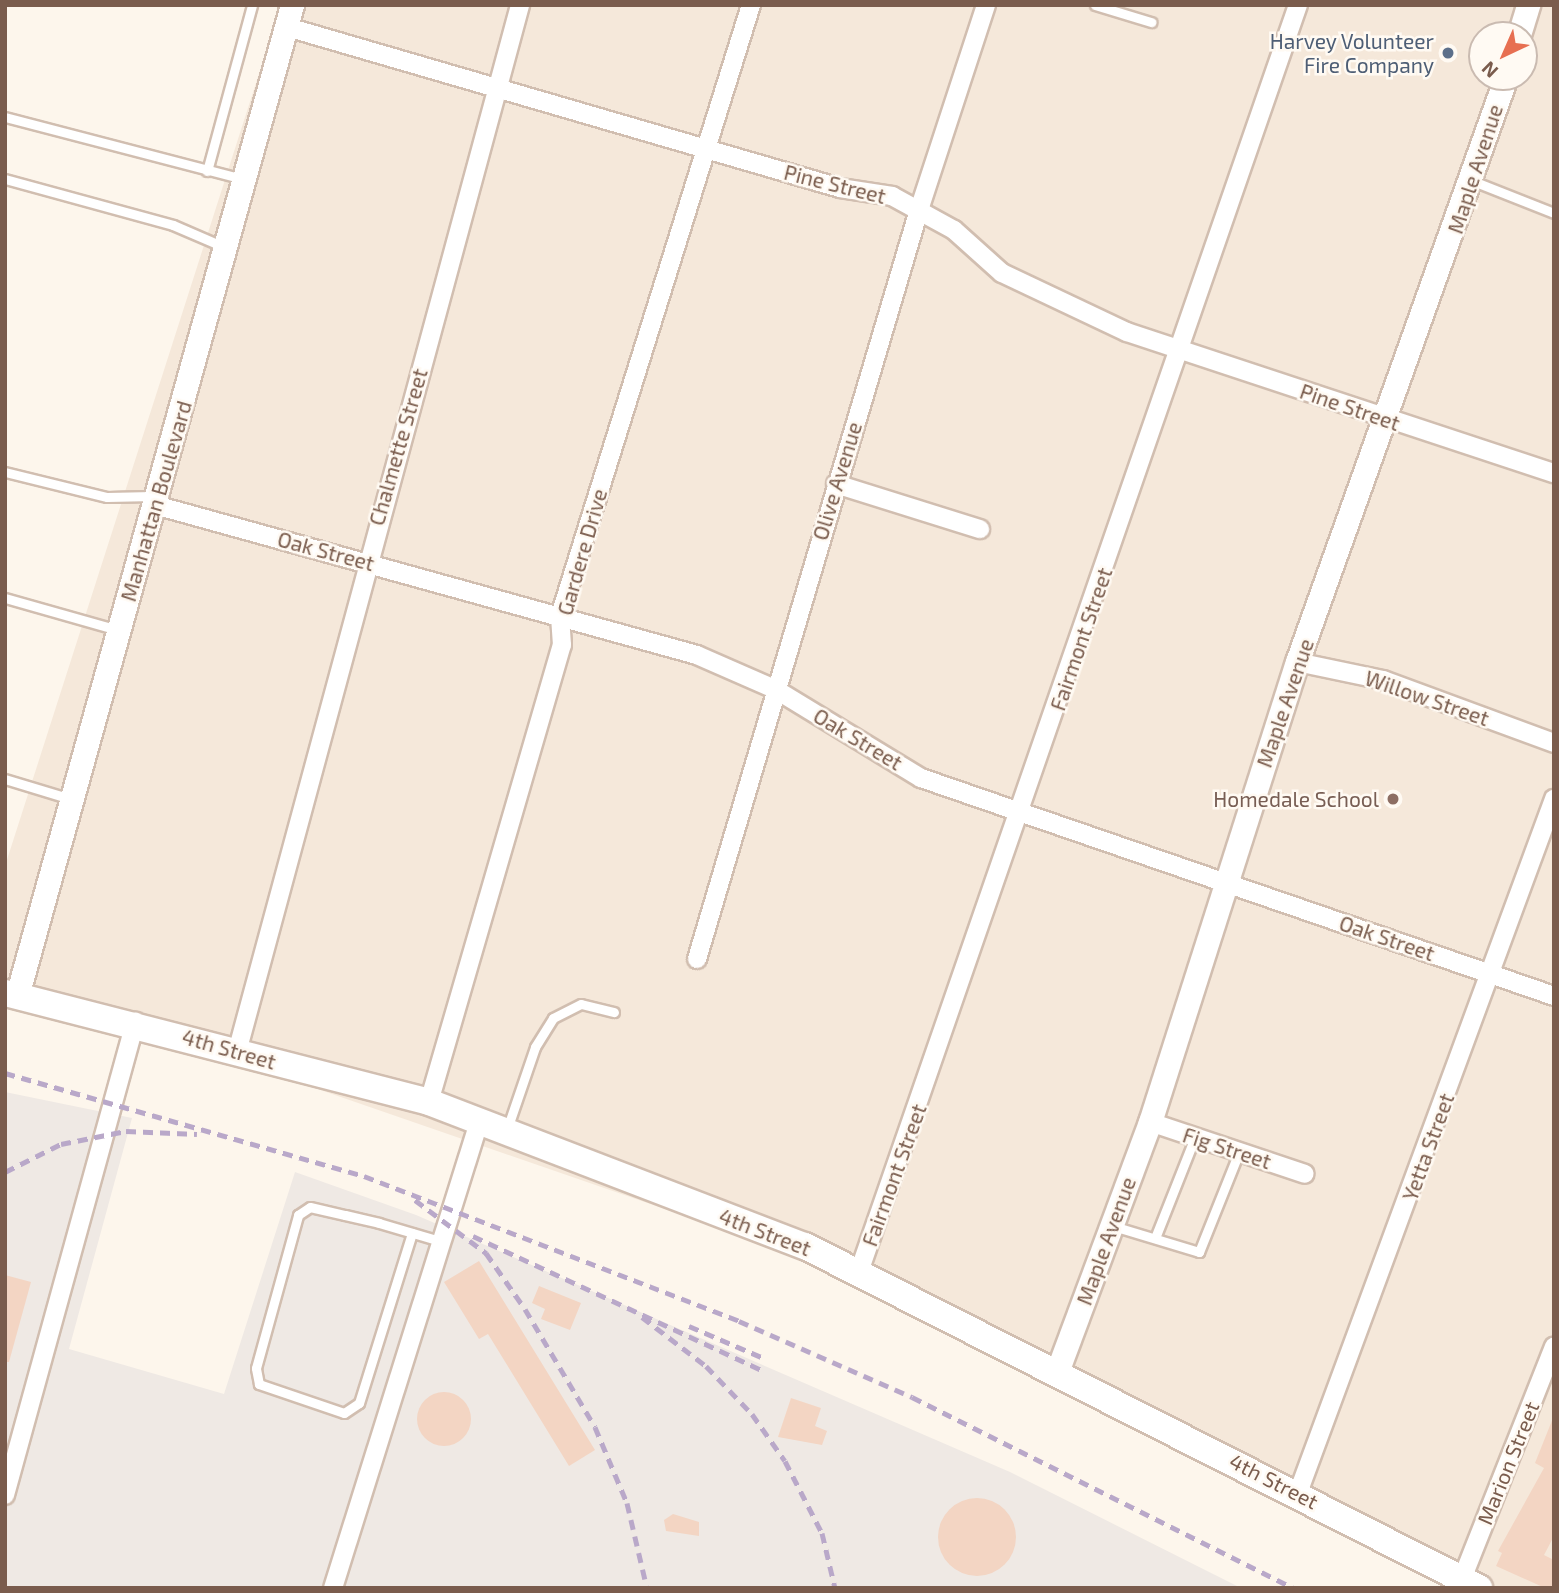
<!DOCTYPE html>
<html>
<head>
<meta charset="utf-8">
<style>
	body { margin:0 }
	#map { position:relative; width:1559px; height:1593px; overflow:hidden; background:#fdf6ec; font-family:"Exo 2",sans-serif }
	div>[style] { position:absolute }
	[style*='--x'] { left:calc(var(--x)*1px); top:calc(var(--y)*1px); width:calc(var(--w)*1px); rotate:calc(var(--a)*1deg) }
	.residential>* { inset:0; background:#f5e8da }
	.industrial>* { inset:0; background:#efe9e4 }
	.building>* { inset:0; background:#f3d5c3 }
	.round { border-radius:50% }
	.roads { filter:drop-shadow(2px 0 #d1beb0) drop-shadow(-2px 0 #d1beb0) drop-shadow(0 2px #d1beb0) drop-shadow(0 -2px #d1beb0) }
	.service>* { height:9px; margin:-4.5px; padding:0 4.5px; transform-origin:4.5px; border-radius:4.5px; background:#fff }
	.minor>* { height:18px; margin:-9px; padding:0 9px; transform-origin:9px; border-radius:9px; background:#fff }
	.tertiary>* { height:23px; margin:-11.5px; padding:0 11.5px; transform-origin:11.5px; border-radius:11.5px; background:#fff }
	.secondary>* { height:26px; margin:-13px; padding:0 13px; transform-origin:13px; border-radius:13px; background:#fff }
	.rail>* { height:5px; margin-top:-2.5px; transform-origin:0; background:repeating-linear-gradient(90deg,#b9a8c9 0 10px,transparent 0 17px) }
	.dots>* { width:19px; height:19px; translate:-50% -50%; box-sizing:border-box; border:4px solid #fffaf3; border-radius:50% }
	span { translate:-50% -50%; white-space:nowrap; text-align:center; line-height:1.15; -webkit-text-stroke:5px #fffaf3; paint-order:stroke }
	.service-label { font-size:21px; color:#4e5e75 }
	.right { translate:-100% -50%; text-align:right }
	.street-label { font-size:21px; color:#7a5c4d }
	.education-label { font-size:21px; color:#785e54 }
	.frame { position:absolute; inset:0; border:7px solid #7a5c4d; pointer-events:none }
	.north { position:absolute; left:1468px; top:21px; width:70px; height:70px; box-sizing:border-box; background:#fffaf3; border:2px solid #cabbb1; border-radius:50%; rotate:224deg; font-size:19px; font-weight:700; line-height:28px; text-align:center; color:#7a5c4d }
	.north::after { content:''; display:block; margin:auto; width:24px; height:32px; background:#e76f51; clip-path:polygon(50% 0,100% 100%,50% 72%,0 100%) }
</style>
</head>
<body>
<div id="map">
	<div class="residential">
		<div style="clip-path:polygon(evenodd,281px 5px,1554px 5px,1554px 1588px,1468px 1588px,804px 1257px,5px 981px,5px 866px,281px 5px,1482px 35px,1524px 35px,1524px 77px,1482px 77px,1482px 35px)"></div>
	</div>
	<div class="industrial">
		<div style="clip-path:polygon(5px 1092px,132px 1118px,69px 1349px,224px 1394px,295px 1172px,416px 1215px,1010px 1472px,1241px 1588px,5px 1588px)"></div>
	</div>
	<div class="building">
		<div style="clip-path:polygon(479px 1261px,595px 1450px,569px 1466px,488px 1334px,479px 1339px,444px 1282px)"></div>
		<div style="clip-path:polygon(5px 1275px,31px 1282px,9px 1362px,5px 1362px)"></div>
		<div style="clip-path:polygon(539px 1286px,581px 1303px,570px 1330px,541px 1319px,545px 1309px,532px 1303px)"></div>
		<div class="round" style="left:417px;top:1392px;width:54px;height:54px"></div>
		<div style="clip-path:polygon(791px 1398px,821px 1408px,815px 1426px,827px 1431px,822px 1445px,778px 1437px)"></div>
		<div style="clip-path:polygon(1553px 1418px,1554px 1536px,1544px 1555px,1554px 1560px,1554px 1588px,1545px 1588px,1496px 1566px,1502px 1553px,1498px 1551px,1544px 1468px,1535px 1463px)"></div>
		<div class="round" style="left:938px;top:1498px;width:78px;height:78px"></div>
		<div style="clip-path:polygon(673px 1514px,699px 1522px,699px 1536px,666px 1531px,664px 1520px)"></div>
	</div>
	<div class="roads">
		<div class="service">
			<div style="--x:1095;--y:5;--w:59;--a:16.9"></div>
			<div style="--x:5;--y:117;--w:246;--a:14.6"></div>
			<div style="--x:207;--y:171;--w:172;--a:-74.8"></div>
			<div style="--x:5;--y:179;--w:174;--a:15.3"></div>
			<div style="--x:173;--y:225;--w:56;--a:23.3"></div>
			<div style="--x:1473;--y:181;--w:87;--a:21.6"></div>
			<div style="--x:5;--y:472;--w:105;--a:13.8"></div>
			<div style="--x:107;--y:497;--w:46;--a:-1.2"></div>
			<div style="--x:5;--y:598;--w:117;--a:15.8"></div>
			<div style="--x:5;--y:779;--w:69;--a:16.9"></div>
			<div style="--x:507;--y:1129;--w:87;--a:-71.1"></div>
			<div style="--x:535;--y:1047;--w:34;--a:-58"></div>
			<div style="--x:553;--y:1018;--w:31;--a:-27"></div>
			<div style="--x:581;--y:1004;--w:34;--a:14"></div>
			<div style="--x:1113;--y:1226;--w:90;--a:16.8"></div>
			<div style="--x:1199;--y:1252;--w:108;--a:-68.2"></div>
			<div style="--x:412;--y:1233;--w:178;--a:107.3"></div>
			<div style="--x:359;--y:1403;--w:18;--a:146"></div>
			<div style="--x:344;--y:1413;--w:90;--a:-161.2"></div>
			<div style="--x:259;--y:1384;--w:16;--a:-101"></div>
			<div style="--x:256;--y:1368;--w:159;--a:-74.6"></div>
			<div style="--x:298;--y:1215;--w:14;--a:-34"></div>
			<div style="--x:310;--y:1207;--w:36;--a:13"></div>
			<div style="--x:345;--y:1215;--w:35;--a:13"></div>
			<div style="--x:379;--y:1223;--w:67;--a:16.5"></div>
			<div style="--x:1155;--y:1238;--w:109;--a:-68.4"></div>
		</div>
		<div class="minor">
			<div style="--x:287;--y:27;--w:576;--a:16.23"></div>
			<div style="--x:840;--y:188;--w:53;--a:8.7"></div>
			<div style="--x:892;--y:196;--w:71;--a:28.7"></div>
			<div style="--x:954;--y:230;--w:64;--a:41.9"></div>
			<div style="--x:1002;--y:273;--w:138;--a:25.3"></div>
			<div style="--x:1127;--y:332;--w:450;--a:18.3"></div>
			<div style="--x:836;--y:484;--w:151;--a:17.4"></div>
			<div style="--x:155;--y:505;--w:562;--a:15.47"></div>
			<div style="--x:697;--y:655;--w:85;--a:23.6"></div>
			<div style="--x:775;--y:689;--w:171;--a:31.4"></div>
			<div style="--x:921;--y:778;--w:669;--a:19"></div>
			<div style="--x:1297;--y:662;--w:88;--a:11.8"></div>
			<div style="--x:1383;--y:680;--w:182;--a:20.2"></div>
			<div style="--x:697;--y:959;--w:781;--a:-73.49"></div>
			<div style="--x:919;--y:210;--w:216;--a:-71.9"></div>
			<div style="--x:237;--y:1052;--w:1085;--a:-74.87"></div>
			<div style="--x:429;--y:1102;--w:476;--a:-73.8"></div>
			<div style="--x:562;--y:645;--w:29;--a:-94"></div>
			<div style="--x:560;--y:616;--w:640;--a:-72.64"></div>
			<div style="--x:1150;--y:1122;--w:163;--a:18.5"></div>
			<div style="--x:859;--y:1272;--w:1341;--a:-70.89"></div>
			<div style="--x:1298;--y:1493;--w:740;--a:-69.75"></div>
			<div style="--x:5;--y:1495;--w:491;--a:-74.6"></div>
			<div style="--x:1462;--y:1579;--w:250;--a:-68.4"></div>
			<div style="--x:333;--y:1588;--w:491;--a:-72.6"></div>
		</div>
		<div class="tertiary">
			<div style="--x:1519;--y:35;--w:31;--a:-73"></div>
			<div style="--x:17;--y:996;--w:1028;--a:-74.49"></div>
			<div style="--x:1057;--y:1372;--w:267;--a:-69.6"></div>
			<div style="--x:1150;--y:1122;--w:483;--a:-72.3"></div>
			<div style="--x:1297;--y:662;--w:621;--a:-70.34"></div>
		</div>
		<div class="secondary">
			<div style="--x:5;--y:993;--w:438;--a:14.4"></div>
			<div style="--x:429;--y:1102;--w:403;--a:21"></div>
			<div style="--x:805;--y:1246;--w:756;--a:26.9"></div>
		</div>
	</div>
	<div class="rail">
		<div style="--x:5;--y:1073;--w:373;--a:16"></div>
		<div style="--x:364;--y:1176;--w:402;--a:21.1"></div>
		<div style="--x:739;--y:1321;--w:189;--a:23.7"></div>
		<div style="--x:912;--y:1397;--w:427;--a:26.6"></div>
		<div style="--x:5;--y:1172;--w:63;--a:-26.6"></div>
		<div style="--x:61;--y:1144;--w:66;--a:-11.3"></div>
		<div style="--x:126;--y:1131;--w:71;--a:2.4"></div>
		<div style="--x:415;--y:1200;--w:89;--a:36.7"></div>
		<div style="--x:486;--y:1253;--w:68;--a:55.1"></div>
		<div style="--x:525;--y:1309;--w:137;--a:59.3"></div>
		<div style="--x:595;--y:1427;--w:82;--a:67.2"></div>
		<div style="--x:627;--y:1503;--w:87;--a:76.8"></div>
		<div style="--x:473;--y:1236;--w:321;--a:24.9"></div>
		<div style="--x:642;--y:1317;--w:81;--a:37.4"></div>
		<div style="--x:706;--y:1366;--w:66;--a:46.2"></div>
		<div style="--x:752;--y:1414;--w:57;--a:54.9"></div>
		<div style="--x:785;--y:1461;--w:81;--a:62.8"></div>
		<div style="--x:822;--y:1533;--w:57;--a:76.7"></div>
		<div style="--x:689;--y:1326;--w:84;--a:23.2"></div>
	</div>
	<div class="dots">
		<div style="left:1448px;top:53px;background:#5c6f8a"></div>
		<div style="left:1393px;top:799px;background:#8d6e63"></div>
	</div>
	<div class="service-label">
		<span class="right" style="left:1434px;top:53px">Harvey Volunteer<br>Fire Company</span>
	</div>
	<div class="street-label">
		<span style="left:1475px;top:169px;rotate:-72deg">Maple Avenue</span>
		<span style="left:835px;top:184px;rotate:14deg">Pine Street</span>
		<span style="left:1350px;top:407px;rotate:19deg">Pine Street</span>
		<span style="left:398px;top:447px;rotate:-74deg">Chalmette Street</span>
		<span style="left:837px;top:481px;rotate:-73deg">Olive Avenue</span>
		<span style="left:156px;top:501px;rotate:-74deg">Manhattan Boulevard</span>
		<span style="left:326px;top:551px;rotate:15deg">Oak Street</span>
		<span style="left:582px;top:552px;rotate:-74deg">Gardere Drive</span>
		<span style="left:1081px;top:639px;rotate:-71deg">Fairmont Street</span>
		<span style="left:1427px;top:698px;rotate:19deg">Willow Street</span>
		<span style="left:1285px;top:703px;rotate:-71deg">Maple Avenue</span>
		<span style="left:858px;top:739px;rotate:31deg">Oak Street</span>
		<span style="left:1387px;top:938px;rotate:19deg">Oak Street</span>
		<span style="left:229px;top:1049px;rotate:16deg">4th Street</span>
		<span style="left:1428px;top:1147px;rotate:-70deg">Yetta Street</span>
		<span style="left:1227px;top:1148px;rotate:18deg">Fig Street</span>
		<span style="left:894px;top:1175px;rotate:-70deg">Fairmont Street</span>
		<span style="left:765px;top:1232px;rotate:21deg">4th Street</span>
		<span style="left:1106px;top:1241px;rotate:-70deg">Maple Avenue</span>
		<span style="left:1508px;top:1463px;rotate:-68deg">Marion Street</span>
		<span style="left:1274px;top:1481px;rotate:27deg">4th Street</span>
	</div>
	<div class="education-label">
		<span class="right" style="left:1379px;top:799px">Homedale School</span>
	</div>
	<div class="frame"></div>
	<div class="north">N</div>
</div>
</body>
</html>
